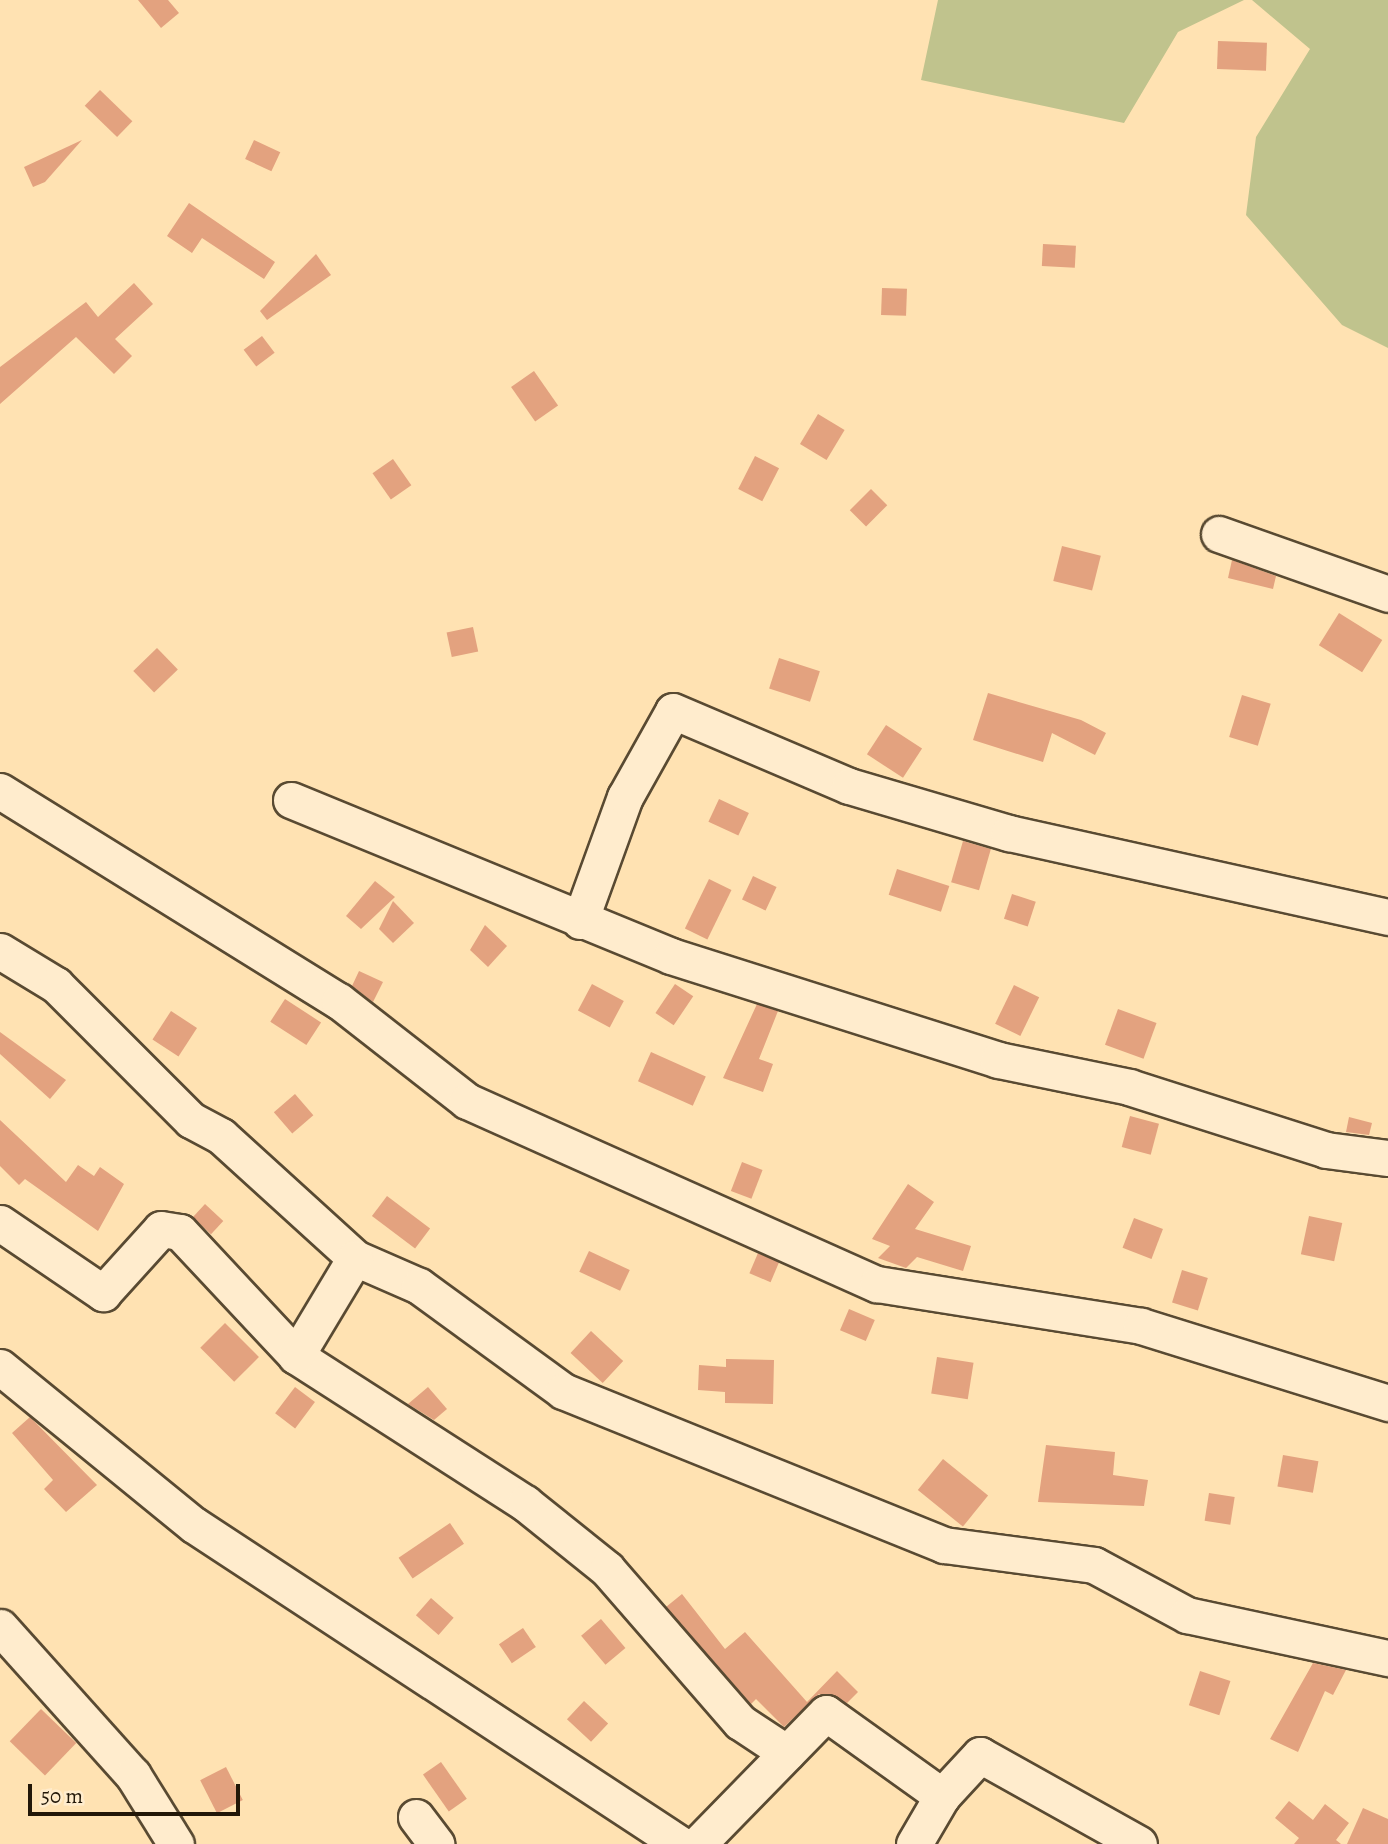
<!DOCTYPE html>
<html>
<head>
<meta charset="utf-8">
<style>
	body { margin:0 }
	#map { position:relative; width:1388px; height:1844px; overflow:hidden; background:#ffe2b2; font-family:Alegreya,serif }
	div>[style] { position:absolute }
	[style*='--x'] { left:calc(var(--x)*1px); top:calc(var(--y)*1px); width:calc(var(--w)*1px); rotate:calc(var(--a)*1deg) }
	.green>* { inset:0; background:#c0c38d }
	.building>* { inset:0; background:#e3a27f; transform-origin:0 0 }
	.roads { filter:drop-shadow(2px 0 #594a32) drop-shadow(-2px 0 #594a32) drop-shadow(0 2px #594a32) drop-shadow(0 -2px #594a32) }
	.minor>* { height:35px; margin:-17.5px; padding:0 17.5px; transform-origin:17.5px; border-radius:17.5px; background:#ffeccd }
	span { translate:-50% -50%; white-space:nowrap; text-align:center; line-height:1.15; -webkit-text-stroke:6px #ffeccd; paint-order:stroke }
	.scale { position:absolute; left:28px; top:1784px; width:212px; height:32px; box-sizing:border-box; border:4px solid #221708; border-top:0; padding-left:9px; font-size:21px; line-height:24px; white-space:nowrap; color:#221708; -webkit-text-stroke:5px #ffeccd; paint-order:stroke }
</style>
</head>
<body>
<div id="map">
	<div class="green">
		<div style="clip-path:polygon(938px 0,1244px 0,1178px 32px,1124px 123px,921px 80px)"></div>
		<div style="clip-path:polygon(1252px 0,1388px 0,1388px 348px,1342px 325px,1246px 215px,1256px 137px,1310px 49px)"></div>
	</div>
	<div class="building">
		<div style="clip-path:polygon(138px 0,168px 0,179px 13px,161px 28px)"></div>
		<div style="left:1218px;top:41px;width:49px;height:28px;rotate:2deg"></div>
		<div style="left:100px;top:90px;width:45px;height:22px;rotate:44deg"></div>
		<div style="clip-path:polygon(82px 140px,45px 182px,33px 187px,24px 167px)"></div>
		<div style="left:254px;top:140px;width:29px;height:21px;rotate:25deg"></div>
		<div style="clip-path:polygon(189px 203px,275px 262px,264px 279px,202px 238px,192px 253px,167px 236px)"></div>
		<div style="left:1043px;top:244px;width:33px;height:22px;rotate:3deg"></div>
		<div style="clip-path:polygon(316px 254px,331px 275px,267px 320px,260px 311px)"></div>
		<div style="clip-path:polygon(134px 283px,153px 304px,115px 339px,132px 356px,114px 374px,76px 337px,0 404px,0 367px,86px 302px,98px 317px)"></div>
		<div style="left:882px;top:288px;width:25px;height:27px;rotate:2deg"></div>
		<div style="left:262px;top:336px;width:21px;height:23px;rotate:53deg"></div>
		<div style="left:534px;top:371px;width:42px;height:28px;rotate:55deg"></div>
		<div style="left:818px;top:414px;width:31px;height:35px;rotate:31deg"></div>
		<div style="left:755px;top:456px;width:27px;height:37px;rotate:27deg"></div>
		<div style="left:393px;top:459px;width:32px;height:25px;rotate:55deg"></div>
		<div style="left:871px;top:489px;width:23px;height:30px;rotate:45deg"></div>
		<div style="left:1062px;top:546px;width:40px;height:36px;rotate:14deg"></div>
		<div style="clip-path:polygon(1232px 560px,1276px 576px,1273px 589px,1228px 578px)"></div>
		<div style="left:1339px;top:613px;width:51px;height:38px;rotate:32deg"></div>
		<div style="left:473px;top:627px;width:25px;height:27px;rotate:78deg"></div>
		<div style="left:157px;top:648px;width:30px;height:33px;rotate:46deg"></div>
		<div style="left:779px;top:658px;width:43px;height:32px;rotate:18deg"></div>
		<div style="clip-path:polygon(988px 693px,1081px 720px,1106px 733px,1095px 755px,1052px 733px,1043px 762px,973px 740px)"></div>
		<div style="left:1242px;top:695px;width:30px;height:44px;rotate:17deg"></div>
		<div style="left:886px;top:725px;width:43px;height:35px;rotate:33deg"></div>
		<div style="left:719px;top:799px;width:33px;height:25px;rotate:25deg"></div>
		<div style="left:963px;top:841px;width:29px;height:43px;rotate:16deg"></div>
		<div style="left:897px;top:869px;width:55px;height:27px;rotate:18deg"></div>
		<div style="left:753px;top:876px;width:26px;height:26px;rotate:25deg"></div>
		<div style="left:709px;top:879px;width:25px;height:55px;rotate:26deg"></div>
		<div style="clip-path:polygon(375px 881px,395px 897px,361px 929px,346px 916px)"></div>
		<div style="left:1012px;top:894px;width:25px;height:26px;rotate:18deg"></div>
		<div style="clip-path:polygon(393px 901px,414px 923px,393px 943px,379px 929px)"></div>
		<div style="clip-path:polygon(485px 925px,507px 946px,488px 967px,470px 950px)"></div>
		<div style="clip-path:polygon(359px 971px,383px 982px,373px 1002px,352px 986px)"></div>
		<div style="left:592px;top:984px;width:36px;height:30px;rotate:28deg"></div>
		<div style="left:675px;top:984px;width:22px;height:35px;rotate:34deg"></div>
		<div style="left:1014px;top:985px;width:28px;height:43px;rotate:26deg"></div>
		<div style="left:285px;top:999px;width:43px;height:27px;rotate:33deg"></div>
		<div style="clip-path:polygon(757px 1004px,778px 1011px,759px 1059px,773px 1064px,763px 1092px,723px 1078px)"></div>
		<div style="left:1118px;top:1009px;width:41px;height:38px;rotate:20deg"></div>
		<div style="left:171px;top:1011px;width:31px;height:34px;rotate:33deg"></div>
		<div style="clip-path:polygon(0 1032px,66px 1080px,50px 1099px,0 1054px)"></div>
		<div style="left:651px;top:1052px;width:60px;height:32px;rotate:24deg"></div>
		<div style="left:295px;top:1094px;width:28px;height:28px;rotate:49deg"></div>
		<div style="left:1130px;top:1116px;width:30px;height:32px;rotate:15deg"></div>
		<div style="clip-path:polygon(1349px 1117px,1372px 1123px,1369px 1135px,1346px 1132px)"></div>
		<div style="clip-path:polygon(0 1120px,66px 1182px,78px 1165px,94px 1176px,100px 1167px,124px 1184px,98px 1231px,25px 1179px,19px 1185px,0 1166px)"></div>
		<div style="left:742px;top:1162px;width:22px;height:31px;rotate:21deg"></div>
		<div style="clip-path:polygon(908px 1184px,934px 1202px,915px 1229px,971px 1246px,963px 1271px,917px 1257px,906px 1268px,878px 1258px,890px 1246px,872px 1239px)"></div>
		<div style="left:387px;top:1196px;width:54px;height:25px;rotate:37deg"></div>
		<div style="left:205px;top:1204px;width:25px;height:18px;rotate:43deg"></div>
		<div style="left:1309px;top:1216px;width:34px;height:39px;rotate:12deg"></div>
		<div style="left:1134px;top:1218px;width:31px;height:32px;rotate:21deg"></div>
		<div style="left:589px;top:1251px;width:45px;height:23px;rotate:25deg"></div>
		<div style="left:758px;top:1253px;width:23px;height:22px;rotate:23deg"></div>
		<div style="left:1182px;top:1270px;width:27px;height:34px;rotate:17deg"></div>
		<div style="left:849px;top:1309px;width:28px;height:23px;rotate:23deg"></div>
		<div style="left:225px;top:1323px;width:48px;height:35px;rotate:45deg"></div>
		<div style="left:591px;top:1331px;width:44px;height:30px;rotate:43deg"></div>
		<div style="left:937px;top:1357px;width:37px;height:37px;rotate:9deg"></div>
		<div style="clip-path:polygon(726px 1359px,774px 1360px,773px 1404px,725px 1403px,725px 1392px,698px 1390px,699px 1365px,726px 1367px)"></div>
		<div style="left:295px;top:1387px;width:25px;height:33px;rotate:37deg"></div>
		<div style="clip-path:polygon(428px 1387px,447px 1409px,434px 1420px,408px 1404px)"></div>
		<div style="clip-path:polygon(30px 1417px,97px 1485px,66px 1512px,44px 1489px,53px 1480px,12px 1433px)"></div>
		<div style="clip-path:polygon(1046px 1445px,1115px 1452px,1113px 1475px,1148px 1480px,1144px 1506px,1038px 1502px)"></div>
		<div style="left:1283px;top:1455px;width:36px;height:32px;rotate:10deg"></div>
		<div style="left:943px;top:1459px;width:58px;height:40px;rotate:39deg"></div>
		<div style="left:1209px;top:1493px;width:26px;height:28px;rotate:9deg"></div>
		<div style="left:450px;top:1523px;width:25px;height:62px;rotate:56deg"></div>
		<div style="clip-path:polygon(682px 1594px,725px 1649px,745px 1632px,807px 1702px,837px 1671px,858px 1692px,847px 1703px,819px 1694px,784px 1727px,756px 1699px,751px 1704px,666px 1607px)"></div>
		<div style="left:431px;top:1598px;width:30px;height:23px;rotate:41deg"></div>
		<div style="left:601px;top:1619px;width:38px;height:26px;rotate:50deg"></div>
		<div style="left:523px;top:1628px;width:23px;height:29px;rotate:56deg"></div>
		<div style="clip-path:polygon(1313px 1663px,1346px 1670px,1333px 1695px,1325px 1691px,1298px 1752px,1270px 1739px)"></div>
		<div style="left:1200px;top:1671px;width:32px;height:36px;rotate:18deg"></div>
		<div style="left:584px;top:1701px;width:33px;height:25px;rotate:43deg"></div>
		<div style="left:41px;top:1709px;width:49px;height:45px;rotate:44deg"></div>
		<div style="left:441px;top:1762px;width:45px;height:22px;rotate:55deg"></div>
		<div style="left:226px;top:1767px;width:37px;height:29px;rotate:63deg"></div>
		<div style="clip-path:polygon(1289px 1801px,1313px 1820px,1325px 1804px,1349px 1823px,1336px 1840px,1341px 1844px,1294px 1844px,1299px 1838px,1275px 1818px)"></div>
		<div style="clip-path:polygon(1363px 1808px,1388px 1819px,1388px 1844px,1347px 1844px)"></div>
	</div>
	<div class="roads">
		<div class="minor">
			<div style="--x:1219;--y:534;--w:179;--a:19.5"></div>
			<div style="--x:0;--y:791;--w:399;--a:31.8"></div>
			<div style="--x:339;--y:1001;--w:162;--a:38"></div>
			<div style="--x:467;--y:1101;--w:449;--a:24.1"></div>
			<div style="--x:877;--y:1284;--w:267;--a:9"></div>
			<div style="--x:1141;--y:1326;--w:259;--a:17.3"></div>
			<div style="--x:291;--y:800;--w:411;--a:22.3"></div>
			<div style="--x:671;--y:956;--w:343;--a:17.6"></div>
			<div style="--x:998;--y:1060;--w:134;--a:11.6"></div>
			<div style="--x:1129;--y:1087;--w:207;--a:17.7"></div>
			<div style="--x:1326;--y:1150;--w:63;--a:7.4"></div>
			<div style="--x:580;--y:921;--w:132;--a:-70.1"></div>
			<div style="--x:625;--y:797;--w:98;--a:-60.8"></div>
			<div style="--x:673;--y:711;--w:191;--a:23.1"></div>
			<div style="--x:849;--y:786;--w:167;--a:16.4"></div>
			<div style="--x:1009;--y:833;--w:388;--a:12.5"></div>
			<div style="--x:0;--y:951;--w:66;--a:31.3"></div>
			<div style="--x:56;--y:985;--w:191;--a:45"></div>
			<div style="--x:191;--y:1120;--w:34;--a:28"></div>
			<div style="--x:221;--y:1136;--w:181;--a:42.3"></div>
			<div style="--x:355;--y:1258;--w:70;--a:23.6"></div>
			<div style="--x:419;--y:1286;--w:178;--a:36.1"></div>
			<div style="--x:563;--y:1391;--w:411;--a:22"></div>
			<div style="--x:944;--y:1545;--w:151;--a:7.6"></div>
			<div style="--x:1094;--y:1565;--w:106;--a:28.3"></div>
			<div style="--x:1187;--y:1615;--w:206;--a:12.1"></div>
			<div style="--x:0;--y:1223;--w:125;--a:34.2"></div>
			<div style="--x:103;--y:1293;--w:86;--a:-47.8"></div>
			<div style="--x:161;--y:1229;--w:19;--a:9"></div>
			<div style="--x:180;--y:1232;--w:170;--a:46.9"></div>
			<div style="--x:296;--y:1356;--w:272;--a:32.7"></div>
			<div style="--x:525;--y:1503;--w:105;--a:38.8"></div>
			<div style="--x:607;--y:1569;--w:203;--a:49"></div>
			<div style="--x:740;--y:1722;--w:56;--a:33.4"></div>
			<div style="--x:296;--y:1356;--w:114;--a:-59"></div>
			<div style="--x:0;--y:1367;--w:250;--a:39.2"></div>
			<div style="--x:194;--y:1525;--w:581;--a:33.28"></div>
			<div style="--x:0;--y:1627;--w:199;--a:48.1"></div>
			<div style="--x:133;--y:1775;--w:81;--a:58.1"></div>
			<div style="--x:416;--y:1817;--w:34;--a:53"></div>
			<div style="--x:698;--y:1844;--w:183;--a:-45.7"></div>
			<div style="--x:826;--y:1713;--w:143;--a:35.6"></div>
			<div style="--x:914;--y:1844;--w:56;--a:-59.7"></div>
			<div style="--x:942;--y:1796;--w:56;--a:-47.2"></div>
			<div style="--x:980;--y:1755;--w:182;--a:29.2"></div>
		</div>
	</div>
	<div class="scale">50 m</div>
</div>
</body>
</html>
